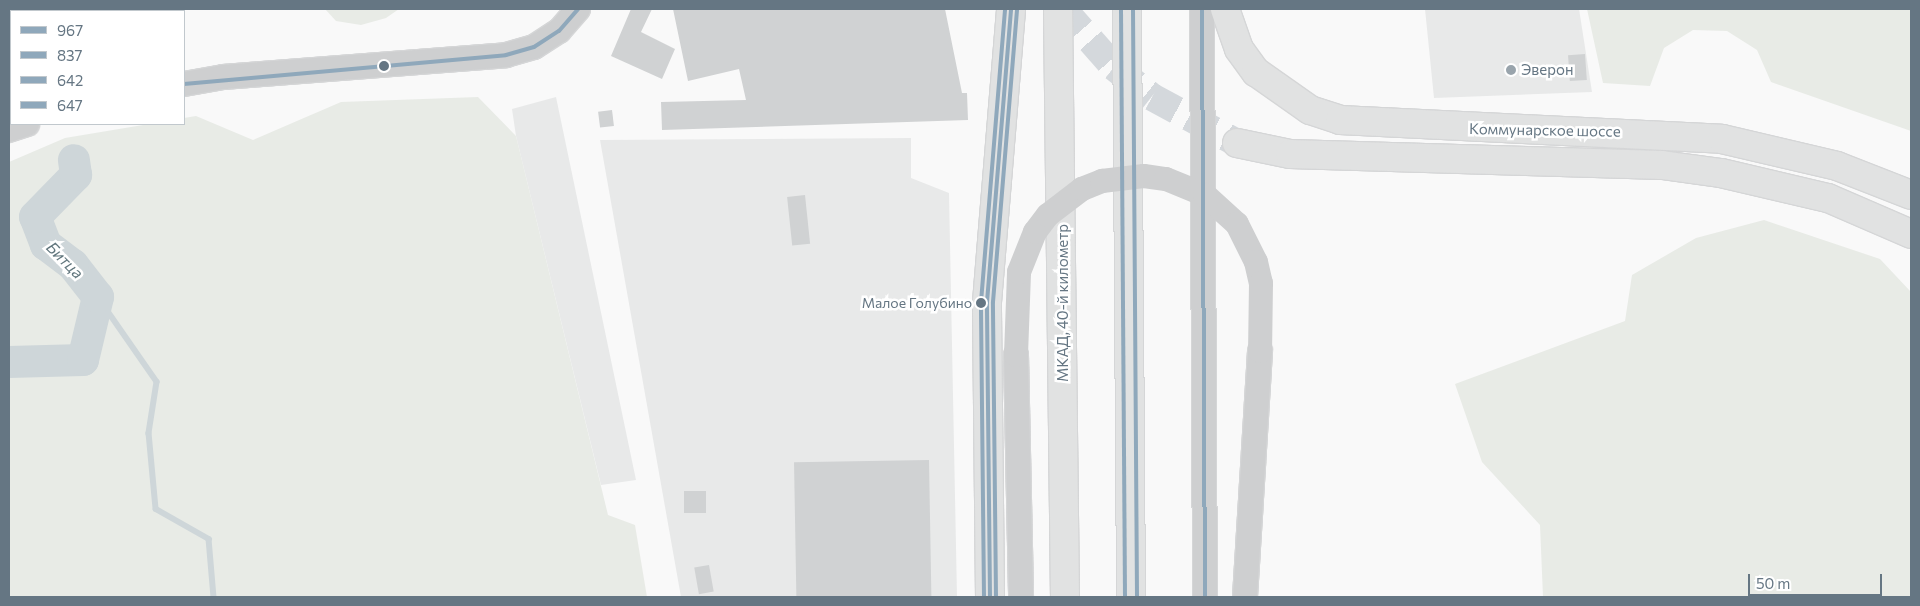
<!DOCTYPE html>
<html>
<head>
<meta charset="utf-8">
<style>
	body { margin:0 }
	#map { position:relative; width:1920px; height:606px; overflow:hidden; background:#f9f9f9; font-family:Commissioner,sans-serif }
	div>[style] { position:absolute }
	[style*='--x'] { left:calc(var(--x)*1px); top:calc(var(--y)*1px); width:calc(var(--w)*1px); rotate:calc(var(--a)*1deg) }
	.built>* { inset:0; background:#e8e9e9 }
	.green>* { inset:0; background:#e8ebe6 }
	.stream>* { height:5.5px; margin:-2.75px; padding:0 2.75px; transform-origin:2.75px; border-radius:2.75px; background:#ced6d9 }
	.river>* { height:32px; margin:-16px; padding:0 16px; transform-origin:16px; border-radius:16px; background:#ced6d9 }
	.building>* { inset:0; background:#d0d2d3; transform-origin:0 0 }
	.major-tunnel>* { height:28px; margin-top:-14px; transform-origin:0; background:repeating-linear-gradient(90deg,#d4d8dc 0 28px,transparent 0 42px) }
	.roads { filter:drop-shadow(1px 0 #d5d6d7) drop-shadow(-1px 0 #d5d6d7) drop-shadow(0 1px #d5d6d7) drop-shadow(0 -1px #d5d6d7) }
	.minor>* { height:24px; margin:-12px; padding:0 12px; transform-origin:12px; border-radius:12px; background:#cecfd0 }
	.major>* { height:28px; margin:-14px; padding:0 14px; transform-origin:14px; border-radius:14px; background:#e1e2e2 }
	.highway>* { height:28px; margin:-14px; padding:0 14px; transform-origin:14px; border-radius:14px; background:#e1e2e2 }
	.minor-bridge>* { height:24px; margin:-12px; padding:0 12px; transform-origin:12px; border-radius:12px; background:#cecfd0 }
	.bus-1>* { height:4px; margin:-2px; padding:0 2px; transform-origin:2px; border-radius:2px; background:#8fa8bb }
	.bus-2>* { height:4px; margin:-2px; padding:0 2px; transform-origin:2px; border-radius:2px; background:#8fa8bb }
	.bus-3>* { height:4px; margin:-2px; padding:0 2px; transform-origin:2px; border-radius:2px; background:#8fa8bb }
	.bus-4>* { height:4px; margin:-2px; padding:0 2px; transform-origin:2px; border-radius:2px; background:#8fa8bb }
	.dots>* { width:14px; height:14px; translate:-50% -50%; box-sizing:border-box; border:2px solid #fff; border-radius:50% }
	span { translate:-50% -50%; white-space:nowrap; text-align:center; line-height:1.15; -webkit-text-stroke:5px #fff; paint-order:stroke }
	.bus-label { font-size:14px; color:#657683 }
	.right { translate:-100% -50%; text-align:right }
	.poi-label { font-size:15px; color:#657683 }
	.left { translate:0 -50%; text-align:left }
	.street-label { font-size:15px; color:#657683 }
	.water-label { font-size:16px; color:#60757c; font-style:italic }
	.frame { position:absolute; inset:0; border:10px solid #657683; pointer-events:none }
	.legend { position:absolute; left:10px; top:10px; width:175px; height:115px; box-sizing:border-box; background:#fff; border:1px solid #c1c8cd; margin:0; padding:6px 9px; list-style:none; font-size:15px; color:#657683 }
	.legend li { display:flex; align-items:center; gap:10px; height:25px }
	.legend b { width:25px; border:1px solid #c1c8cd }
	.scale { position:absolute; left:1748px; top:574px; width:134px; height:22px; box-sizing:border-box; border:2px solid #657683; border-top:0; padding-left:6px; font-size:15px; line-height:18px; white-space:nowrap; color:#657683; -webkit-text-stroke:4px #fff; paint-order:stroke }
</style>
</head>
<body>
<div id="map">
	<div class="built">
		<div style="clip-path:polygon(1425px 9px,1579px 9px,1592px 92px,1434px 98px)"></div>
		<div style="clip-path:polygon(556px 97px,636px 480px,601px 485px,516px 136px,512px 109px)"></div>
		<div style="clip-path:polygon(911px 138px,911px 178px,949px 193px,957px 597px,681px 597px,600px 140px)"></div>
	</div>
	<div class="green">
		<div style="clip-path:polygon(9px 9px,51px 11px,11px 11px,9px 101px)"></div>
		<div style="clip-path:polygon(325px 9px,399px 9px,386px 18px,361px 25px,336px 21px)"></div>
		<div style="clip-path:polygon(1587px 9px,1911px 9px,1911px 131px,1771px 82px,1757px 50px,1727px 31px,1693px 30px,1664px 48px,1650px 86px,1603px 83px)"></div>
		<div style="clip-path:polygon(478px 97px,516px 136px,608px 515px,635px 525px,647px 597px,9px 597px,9px 162px,65px 138px,149px 124px,184px 124px,184px 118px,196px 116px,253px 140px,341px 102px)"></div>
		<div style="clip-path:polygon(1764px 220px,1880px 259px,1911px 292px,1911px 597px,1543px 597px,1540px 525px,1482px 462px,1455px 384px,1625px 321px,1632px 275px,1696px 238px)"></div>
	</div>
	<div class="stream">
		<div style="--x:98;--y:297;--w:103;--a:55.2"></div>
		<div style="--x:157;--y:382;--w:52;--a:98.9"></div>
		<div style="--x:149;--y:433;--w:76;--a:84.7"></div>
		<div style="--x:156;--y:509;--w:61;--a:29.5"></div>
		<div style="--x:209;--y:539;--w:58;--a:85.1"></div>
	</div>
	<div class="river">
		<div style="--x:9;--y:362;--w:74;--a:-1.5"></div>
		<div style="--x:83;--y:360;--w:65;--a:-76.6"></div>
		<div style="--x:98;--y:297;--w:41;--a:-128"></div>
		<div style="--x:73;--y:265;--w:34;--a:-143"></div>
		<div style="--x:46;--y:245;--w:30;--a:-111"></div>
		<div style="--x:35;--y:217;--w:59;--a:-45.7"></div>
		<div style="--x:76;--y:175;--w:15;--a:-98"></div>
	</div>
	<div class="building">
		<div style="clip-path:polygon(631px 9px,652px 9px,641px 32px,675px 49px,662px 79px,611px 56px)"></div>
		<div style="clip-path:polygon(673px 9px,945px 9px,962px 93px,967px 93px,968px 120px,662px 130px,661px 102px,746px 100px,739px 69px,688px 81px)"></div>
		<div style="left:1585px;top:54px;width:26px;height:17px;rotate:86deg"></div>
		<div style="left:612px;top:110px;width:16px;height:14px;rotate:83deg"></div>
		<div style="left:805px;top:195px;width:49px;height:18px;rotate:84deg"></div>
		<div style="left:929px;top:460px;width:137px;height:135px;rotate:89deg"></div>
		<div style="left:706px;top:491px;width:22px;height:22px;rotate:90deg"></div>
		<div style="left:709px;top:565px;width:27px;height:15px;rotate:80deg"></div>
	</div>
	<div class="major-tunnel">
		<div style="--x:1063;--y:9;--w:77;--a:48.7"></div>
		<div style="--x:1114;--y:67;--w:48;--a:38.3"></div>
		<div style="--x:1152;--y:97;--w:97;--a:28.4"></div>
	</div>
	<div class="roads">
		<div class="minor">
			<div style="--x:1202;--y:9;--w:588;--a:89.71"></div>
			<div style="--x:184;--y:84;--w:40;--a:-10"></div>
			<div style="--x:223;--y:77;--w:284;--a:-4.4"></div>
			<div style="--x:506;--y:55;--w:29;--a:-16"></div>
			<div style="--x:534;--y:47;--w:30;--a:-33"></div>
			<div style="--x:559;--y:31;--w:29;--a:-49"></div>
			<div style="--x:9;--y:130;--w:19;--a:-18"></div>
			<div style="--x:1016;--y:355;--w:242;--a:88.8"></div>
			<div style="--x:1245;--y:597;--w:246;--a:-86.5"></div>
		</div>
		<div class="major">
			<div style="--x:1225;--y:9;--w:42;--a:70.7"></div>
			<div style="--x:1239;--y:49;--w:29;--a:54"></div>
			<div style="--x:1256;--y:72;--w:66;--a:35.1"></div>
			<div style="--x:1310;--y:110;--w:32;--a:18"></div>
			<div style="--x:1340;--y:120;--w:382;--a:2.8"></div>
			<div style="--x:1722;--y:139;--w:118;--a:13.2"></div>
			<div style="--x:1837;--y:166;--w:79;--a:21.4"></div>
			<div style="--x:1237;--y:143;--w:54;--a:11.7"></div>
			<div style="--x:1290;--y:154;--w:372;--a:1.7"></div>
			<div style="--x:1662;--y:165;--w:60;--a:7.7"></div>
			<div style="--x:1721;--y:173;--w:110;--a:13.2"></div>
			<div style="--x:1828;--y:198;--w:90;--a:23.4"></div>
			<div style="--x:990;--y:597;--w:295;--a:-90.6"></div>
			<div style="--x:987;--y:302;--w:294;--a:-85.3"></div>
		</div>
		<div class="highway">
			<div style="--x:1058;--y:9;--w:588;--a:89.32"></div>
			<div style="--x:1127;--y:9;--w:588;--a:89.61"></div>
		</div>
	</div>
	<div class="minor-bridge">
		<div style="--x:1016;--y:355;--w:83;--a:-87.9"></div>
		<div style="--x:1019;--y:272;--w:43;--a:-68.2"></div>
		<div style="--x:1035;--y:232;--w:21;--a:-53"></div>
		<div style="--x:1048;--y:215;--w:43;--a:-37.4"></div>
		<div style="--x:1082;--y:189;--w:22;--a:-22"></div>
		<div style="--x:1102;--y:181;--w:42;--a:-6.8"></div>
		<div style="--x:1144;--y:176;--w:22;--a:8"></div>
		<div style="--x:1166;--y:179;--w:42;--a:22.3"></div>
		<div style="--x:1205;--y:195;--w:43;--a:42.2"></div>
		<div style="--x:1237;--y:224;--w:42;--a:63.4"></div>
		<div style="--x:1256;--y:262;--w:22;--a:77"></div>
		<div style="--x:1261;--y:283;--w:68;--a:90.8"></div>
	</div>
	<div class="bus-1">
		<div style="--x:1202;--y:9;--w:588;--a:89.71"></div>
		<div style="--x:990;--y:597;--w:295;--a:-90.6"></div>
		<div style="--x:987;--y:302;--w:294;--a:-85.3"></div>
	</div>
	<div class="bus-2">
		<div style="--x:1121;--y:9;--w:588;--a:89.61"></div>
		<div style="--x:996;--y:597;--w:295;--a:-90.6"></div>
		<div style="--x:993;--y:302;--w:293;--a:-85.3"></div>
	</div>
	<div class="bus-3">
		<div style="--x:1133;--y:9;--w:588;--a:89.61"></div>
		<div style="--x:984;--y:597;--w:295;--a:-90.6"></div>
		<div style="--x:981;--y:302;--w:294;--a:-85.3"></div>
	</div>
	<div class="bus-4">
		<div style="--x:184;--y:84;--w:323;--a:-5.1"></div>
		<div style="--x:506;--y:55;--w:29;--a:-16"></div>
		<div style="--x:534;--y:47;--w:30;--a:-33"></div>
		<div style="--x:559;--y:31;--w:29;--a:-49"></div>
	</div>
	<div class="dots">
		<div style="left:384px;top:66px;background:#657683"></div>
		<div style="left:1511px;top:70px;background:#99a4ac"></div>
		<div style="left:981px;top:303px;background:#657683"></div>
	</div>
	<div class="bus-label">
		<span class="right" style="left:972px;top:303px">Малое Голубино</span>
	</div>
	<div class="poi-label">
		<span class="left" style="left:1521px;top:70px">Эверон</span>
	</div>
	<div class="street-label">
		<span style="left:1545px;top:130px;rotate:1deg">Коммунарское шоссе</span>
		<span style="left:1063px;top:303px;rotate:-90deg">МКАД, 40-й километр</span>
	</div>
	<div class="water-label">
		<span style="left:65px;top:260px;rotate:45deg">Битца</span>
	</div>
	<div class="frame"></div>
	<ul class="legend">
	<li><b style="height:6px;background:#8fa8bb"></b>967</li>
	<li><b style="height:6px;background:#8fa8bb"></b>837</li>
	<li><b style="height:6px;background:#8fa8bb"></b>642</li>
	<li><b style="height:6px;background:#8fa8bb"></b>647</li>
	</ul>
	<div class="scale">50 m</div>
</div>
</body>
</html>
